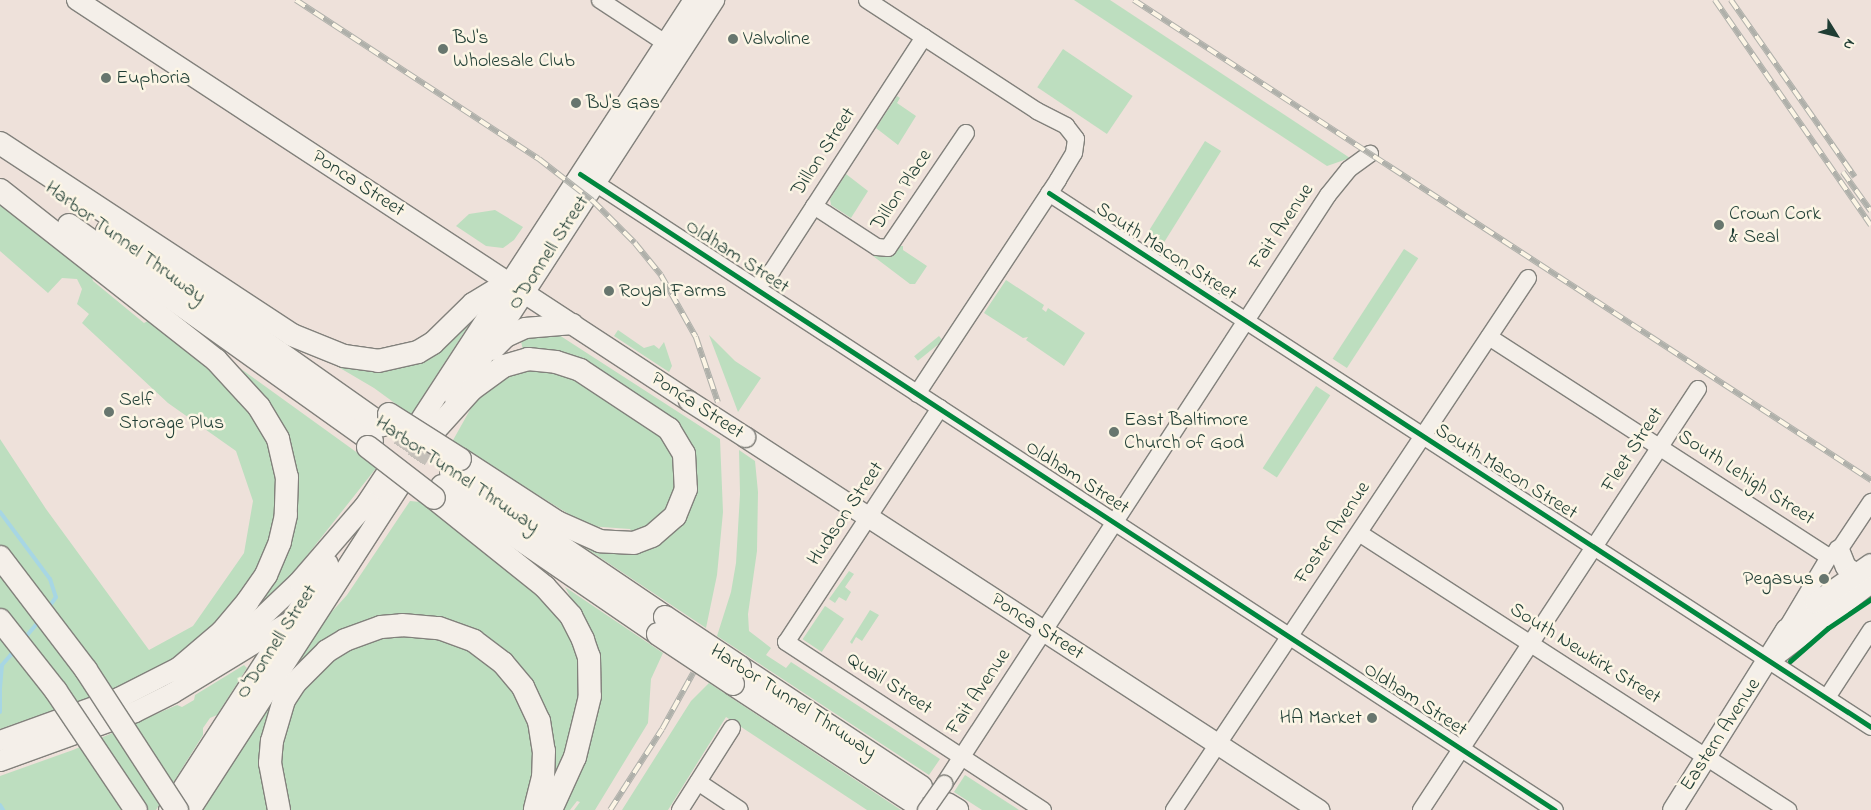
<!DOCTYPE html>
<html>
<head>
<meta charset="utf-8">
<style>
	body { margin:0 }
	#map { position:relative; width:1871px; height:810px; overflow:hidden; background:#eee1da; font-family:"Indie Flower",sans-serif }
	div>[style] { position:absolute }
	[style*='--x'] { left:calc(var(--x)*1px); top:calc(var(--y)*1px); width:calc(var(--w)*1px); rotate:calc(var(--a)*1deg) }
	.green>* { inset:0; background:#bddebf; transform-origin:0 0 }
	.stream>* { height:4px; margin:-2px; padding:0 2px; transform-origin:2px; border-radius:2px; background:#a7d6e4 }
	.major-tunnel>* { height:20px; margin-top:-10px; transform-origin:0; background:repeating-linear-gradient(90deg,#c5c0b9 0 20px,transparent 0 30px) }
	.roads { filter:drop-shadow(1px 0 #82817c) drop-shadow(-1px 0 #82817c) drop-shadow(0 1px #82817c) drop-shadow(0 -1px #82817c) }
	.minor>* { height:16px; margin:-8px; padding:0 8px; transform-origin:8px; border-radius:8px; background:#f4efe9 }
	.major>* { height:20px; margin:-10px; padding:0 10px; transform-origin:10px; border-radius:10px; background:#f4efe9 }
	.highway>* { height:22px; margin:-11px; padding:0 11px; transform-origin:11px; border-radius:11px; background:#f4efe9 }
	.rail>* { height:5.5px; margin-top:-2.75px; transform-origin:0; background:repeating-linear-gradient(90deg,#fcf5e5 0 11px,#afb0aa 0 22px); box-sizing:border-box; border-block:1px solid #afb0aa }
	.bridges { filter:drop-shadow(1px 0 #82817c) drop-shadow(-1px 0 #82817c) drop-shadow(0 1px #82817c) drop-shadow(0 -1px #82817c) }
	.minor-bridge>* { height:16px; margin:-8px; padding:0 8px; transform-origin:8px; border-radius:8px; background:#f4efe9 }
	.major-bridge>* { height:20px; margin:-10px; padding:0 10px; transform-origin:10px; border-radius:10px; background:#f4efe9 }
	.highway-bridge>* { height:22px; margin:-11px; padding:0 11px; transform-origin:11px; border-radius:11px; background:#f4efe9 }
	.cycleway>* { height:5px; margin:-2.5px; padding:0 2.5px; transform-origin:2.5px; border-radius:2.5px; background:#00873e }
	.dots>* { width:14px; height:14px; translate:-50% -50%; box-sizing:border-box; border:2px solid #fcf5e5; border-radius:50% }
	span { translate:-50% -50%; white-space:nowrap; text-align:center; line-height:1.15; -webkit-text-stroke:5px #fcf5e5; paint-order:stroke }
	.poi-label { font-size:20px; color:#1f3d34 }
	.left { translate:0 -50%; text-align:left }
	.right { translate:-100% -50%; text-align:right }
	.street-label { font-size:20px; color:#1f3d34 }
	.north { position:absolute; left:1811px; top:10px; width:50px; height:50px; -webkit-text-stroke:4px #fcf5e5; paint-order:stroke; rotate:126deg; font-size:14px; font-weight:700; line-height:20px; text-align:center; color:#1f3d34 }
	.north::after { content:''; display:block; margin:auto; width:18px; height:22px; background:#1f3d34; clip-path:polygon(50% 0,100% 100%,50% 72%,0 100%) }
</style>
</head>
<body>
<div id="map">
	<div class="green">
		<div style="clip-path:polygon(1074px 0,1110px 0,1350px 158px,1327px 166px)"></div>
		<div style="left:1063px;top:49px;width:84px;height:46px;rotate:34deg"></div>
		<div style="clip-path:polygon(897px 96px,900px 98px,897px 103px,916px 116px,898px 145px,876px 128px)"></div>
		<div style="left:1205px;top:141px;width:19px;height:112px;rotate:32deg"></div>
		<div style="clip-path:polygon(846px 174px,868px 191px,851px 218px,831px 205px,830px 199px)"></div>
		<div style="clip-path:polygon(0 201px,91px 274px,93px 281px,144px 323px,152px 319px,202px 356px,271px 438px,281px 512px,249px 594px,183px 657px,120px 687px,0 729px,0 439px,46px 509px,149px 650px,193px 626px,244px 553px,253px 501px,236px 451px,168px 403px,82px 323px,89px 314px,77px 304px,82px 289px,77px 279px,62px 278px,48px 293px,0 251px)"></div>
		<div style="clip-path:polygon(495px 210px,523px 227px,514px 240px,503px 248px,486px 246px,456px 226px,469px 214px)"></div>
		<div style="clip-path:polygon(897px 246px,903px 246px,903px 250px,927px 266px,915px 284px,910px 284px,873px 256px)"></div>
		<div style="left:1404px;top:249px;width:17px;height:131px;rotate:33deg"></div>
		<div style="clip-path:polygon(1006px 280px,1044px 305px,1042px 309px,1046px 312px,1048px 308px,1085px 333px,1064px 366px,1026px 340px,1028px 337px,1023px 338px,984px 313px)"></div>
		<div style="clip-path:polygon(472px 320px,411px 415px,374px 388px,323px 358px,363px 368px)"></div>
		<div style="clip-path:polygon(618px 330px,644px 348px,654px 345px,659px 349px,664px 342px,672px 366px,669px 372px,614px 336px)"></div>
		<div style="clip-path:polygon(559px 335px,720px 439px,723px 512px,717px 575px,706px 628px,530px 511px,578px 540px,671px 527px,682px 437px,523px 351px,521px 341px,527px 337px)"></div>
		<div style="clip-path:polygon(709px 335px,735px 361px,761px 378px,738px 412px)"></div>
		<div style="left:939px;top:336px;width:6px;height:32px;rotate:51deg"></div>
		<div style="clip-path:polygon(230px 361px,377px 467px,294px 572px,253px 610px,297px 487px)"></div>
		<div style="clip-path:polygon(526px 367px,566px 371px,654px 427px,671px 448px,678px 475px,671px 503px,653px 524px,633px 533px,630px 529px,588px 526px,452px 442px,480px 392px)"></div>
		<div style="left:1316px;top:386px;width:17px;height:98px;rotate:33deg"></div>
		<div style="clip-path:polygon(739px 450px,755px 461px,758px 492px,757px 551px,748px 614px,749px 631px,771px 648px,766px 655px,786px 668px,791px 662px,940px 759px,929px 775px,717px 636px,731px 592px,736px 563px,740px 494px)"></div>
		<div style="clip-path:polygon(410px 501px,421px 502px,520px 575px,573px 631px,584px 690px,556px 786px,550px 775px,513px 663px,404px 616px,286px 681px,271px 810px,203px 810px,318px 627px,347px 595px)"></div>
		<div style="clip-path:polygon(849px 571px,854px 574px,845px 587px,851px 592px,846px 601px,839px 597px,835px 603px,829px 599px)"></div>
		<div style="clip-path:polygon(565px 587px,663px 653px,651px 679px,648px 723px,595px 810px,574px 810px,580px 802px,577px 801px,570px 810px,562px 810px,591px 634px)"></div>
		<div style="left:825px;top:606px;width:23px;height:40px;rotate:34deg"></div>
		<div style="clip-path:polygon(870px 610px,879px 615px,862px 641px,856px 637px,852px 644px,850px 642px)"></div>
		<div style="clip-path:polygon(437px 635px,489px 660px,524px 704px,536px 755px,527px 810px,287px 810px,280px 753px,295px 700px,306px 685px,340px 653px,373px 637px)"></div>
		<div style="clip-path:polygon(244px 665px,247px 668px,217px 715px,210px 718px,203px 728px,203px 735px,156px 810px,0 810px,0 776px,73px 750px,177px 705px,182px 707px,194px 700px,195px 695px)"></div>
		<div style="clip-path:polygon(709px 683px,901px 810px,867px 810px,726px 717px,668px 810px,622px 810px,691px 701px)"></div>
		<div style="clip-path:polygon(965px 775px,1019px 810px,982px 810px,954px 792px)"></div>
	</div>
	<div class="stream">
		<div style="--x:0;--y:512;--w:84;--a:53.3"></div>
		<div style="--x:50;--y:579;--w:19;--a:72"></div>
		<div style="--x:56;--y:597;--w:12;--a:125"></div>
		<div style="--x:24;--y:639;--w:23;--a:-50"></div>
		<div style="--x:0;--y:688;--w:23;--a:-85"></div>
		<div style="--x:2;--y:665;--w:20;--a:-49"></div>
		<div style="--x:0;--y:690;--w:22;--a:90"></div>
		<div style="--x:0;--y:805;--w:6;--a:59"></div>
	</div>
	<div class="major-tunnel">
		<div style="--x:386;--y:474;--w:63;--a:-57.3"></div>
		<div style="--x:400;--y:485;--w:64;--a:-57.1"></div>
	</div>
	<div class="roads">
		<div class="minor">
			<div style="--x:600;--y:0;--w:91;--a:33.3"></div>
			<div style="--x:867;--y:0;--w:203;--a:33.1"></div>
			<div style="--x:1037;--y:111;--w:33;--a:27"></div>
			<div style="--x:1066;--y:126;--w:16;--a:52"></div>
			<div style="--x:1076;--y:139;--w:14;--a:98"></div>
			<div style="--x:1074;--y:153;--w:31;--a:121"></div>
			<div style="--x:1058;--y:180;--w:256;--a:123.4"></div>
			<div style="--x:586;--y:177;--w:1157;--a:33.15"></div>
			<div style="--x:1049;--y:193;--w:980;--a:33.01"></div>
			<div style="--x:814;--y:206;--w:75;--a:33.1"></div>
			<div style="--x:877;--y:247;--w:11;--a:5"></div>
			<div style="--x:888;--y:248;--w:139;--a:-55.9"></div>
			<div style="--x:757;--y:287;--w:22;--a:-47"></div>
			<div style="--x:772;--y:271;--w:279;--a:-57"></div>
			<div style="--x:1489;--y:337;--w:405;--a:32.9"></div>
			<div style="--x:940;--y:408;--w:280;--a:123.3"></div>
			<div style="--x:786;--y:642;--w:307;--a:33.2"></div>
			<div style="--x:1359;--y:533;--w:511;--a:32.85"></div>
			<div style="--x:1789;--y:624;--w:78;--a:-59.2"></div>
			<div style="--x:1829;--y:557;--w:12;--a:-35"></div>
			<div style="--x:1839;--y:550;--w:58;--a:-56.3"></div>
			<div style="--x:1828;--y:696;--w:79;--a:-56.9"></div>
			<div style="--x:698;--y:782;--w:50;--a:33.7"></div>
			<div style="--x:944;--y:784;--w:703;--a:-56.9"></div>
			<div style="--x:1328;--y:195;--w:33;--a:-51"></div>
			<div style="--x:1349;--y:169;--w:26;--a:-36"></div>
			<div style="--x:680;--y:810;--w:97;--a:-57.6"></div>
			<div style="--x:1174;--y:810;--w:639;--a:-56.36"></div>
			<div style="--x:1421;--y:810;--w:504;--a:-56.66"></div>
		</div>
		<div class="major">
			<div style="--x:77;--y:0;--w:732;--a:33.23"></div>
			<div style="--x:493;--y:350;--w:18;--a:-45"></div>
			<div style="--x:506;--y:337;--w:21;--a:-25"></div>
			<div style="--x:525;--y:328;--w:48;--a:-4.8"></div>
			<div style="--x:455;--y:399;--w:476;--a:-57"></div>
			<div style="--x:420;--y:421;--w:502;--a:-56.94"></div>
			<div style="--x:745;--y:437;--w:685;--a:33.02"></div>
			<div style="--x:361;--y:512;--w:45;--a:-56.7"></div>
			<div style="--x:1839;--y:550;--w:18;--a:68"></div>
			<div style="--x:1846;--y:567;--w:12;--a:35"></div>
			<div style="--x:1776;--y:655;--w:119;--a:-37.2"></div>
			<div style="--x:0;--y:741;--w:127;--a:-19.9"></div>
			<div style="--x:119;--y:698;--w:117;--a:-27"></div>
			<div style="--x:223;--y:645;--w:47;--a:-35.4"></div>
			<div style="--x:261;--y:618;--w:52;--a:-43.5"></div>
			<div style="--x:299;--y:582;--w:106;--a:-49.2"></div>
			<div style="--x:0;--y:761;--w:144;--a:-19.9"></div>
			<div style="--x:135;--y:712;--w:42;--a:-26.6"></div>
			<div style="--x:173;--y:693;--w:132;--a:-31.4"></div>
			<div style="--x:169;--y:810;--w:293;--a:-57.1"></div>
			<div style="--x:190;--y:810;--w:387;--a:-57.1"></div>
			<div style="--x:1673;--y:810;--w:213;--a:-57.9"></div>
			<div style="--x:1786;--y:630;--w:40;--a:-43"></div>
			<div style="--x:1815;--y:603;--w:68;--a:-34.9"></div>
		</div>
		<div class="highway">
			<div style="--x:0;--y:143;--w:349;--a:33.3"></div>
			<div style="--x:292;--y:335;--w:56;--a:22"></div>
			<div style="--x:344;--y:356;--w:34;--a:8"></div>
			<div style="--x:378;--y:361;--w:41;--a:-12.7"></div>
			<div style="--x:418;--y:352;--w:17;--a:-31"></div>
			<div style="--x:433;--y:343;--w:56;--a:-44.3"></div>
			<div style="--x:473;--y:304;--w:42;--a:-31.4"></div>
			<div style="--x:0;--y:190;--w:275;--a:38.2"></div>
			<div style="--x:216;--y:360;--w:64;--a:47.5"></div>
			<div style="--x:259;--y:407;--w:37;--a:59"></div>
			<div style="--x:278;--y:439;--w:39;--a:77"></div>
			<div style="--x:287;--y:477;--w:38;--a:92"></div>
			<div style="--x:286;--y:515;--w:28;--a:103"></div>
			<div style="--x:280;--y:542;--w:36;--a:113"></div>
			<div style="--x:266;--y:575;--w:32;--a:125"></div>
			<div style="--x:248;--y:601;--w:40;--a:130"></div>
			<div style="--x:222;--y:632;--w:60;--a:139.7"></div>
			<div style="--x:69;--y:225;--w:372;--a:35.5"></div>
			<div style="--x:107;--y:231;--w:337;--a:35.2"></div>
			<div style="--x:436;--y:429;--w:54;--a:-48"></div>
			<div style="--x:472;--y:389;--w:39;--a:-36"></div>
			<div style="--x:504;--y:366;--w:25;--a:-16"></div>
			<div style="--x:528;--y:359;--w:28;--a:6"></div>
			<div style="--x:556;--y:362;--w:25;--a:18"></div>
			<div style="--x:580;--y:370;--w:107;--a:33.5"></div>
			<div style="--x:669;--y:429;--w:29;--a:59"></div>
			<div style="--x:684;--y:454;--w:35;--a:87"></div>
			<div style="--x:686;--y:489;--w:29;--a:112"></div>
			<div style="--x:675;--y:516;--w:30;--a:139"></div>
			<div style="--x:652;--y:536;--w:19;--a:159"></div>
			<div style="--x:634;--y:543;--w:34;--a:-177"></div>
			<div style="--x:600;--y:541;--w:47;--a:-156.2"></div>
			<div style="--x:557;--y:522;--w:116;--a:-147"></div>
			<div style="--x:451;--y:472;--w:258;--a:34.1"></div>
			<div style="--x:442;--y:486;--w:262;--a:34.4"></div>
			<div style="--x:434;--y:498;--w:142;--a:38.7"></div>
			<div style="--x:545;--y:587;--w:39;--a:48"></div>
			<div style="--x:571;--y:616;--w:27;--a:63"></div>
			<div style="--x:583;--y:640;--w:18;--a:71"></div>
			<div style="--x:589;--y:657;--w:39;--a:89"></div>
			<div style="--x:590;--y:696;--w:63;--a:103.8"></div>
			<div style="--x:575;--y:757;--w:58;--a:114.4"></div>
			<div style="--x:740;--y:667;--w:217;--a:33.5"></div>
			<div style="--x:733;--y:684;--w:214;--a:33.2"></div>
			<div style="--x:947;--y:804;--w:12;--a:31"></div>
			<div style="--x:279;--y:810;--w:48;--a:-100.8"></div>
			<div style="--x:270;--y:763;--w:22;--a:-85"></div>
			<div style="--x:272;--y:741;--w:43;--a:-73.7"></div>
			<div style="--x:284;--y:700;--w:20;--a:-57"></div>
			<div style="--x:295;--y:683;--w:45;--a:-45"></div>
			<div style="--x:327;--y:651;--w:21;--a:-31"></div>
			<div style="--x:345;--y:640;--w:38;--a:-20"></div>
			<div style="--x:381;--y:627;--w:21;--a:-5"></div>
			<div style="--x:402;--y:625;--w:37;--a:5"></div>
			<div style="--x:439;--y:628;--w:37;--a:20"></div>
			<div style="--x:474;--y:641;--w:36;--a:37"></div>
			<div style="--x:503;--y:663;--w:31;--a:50"></div>
			<div style="--x:523;--y:687;--w:38;--a:65"></div>
			<div style="--x:539;--y:721;--w:30;--a:81"></div>
			<div style="--x:544;--y:751;--w:26;--a:92"></div>
			<div style="--x:543;--y:777;--w:34;--a:104"></div>
		</div>
	</div>
	<div class="rail">
		<div style="--x:296;--y:0;--w:290;--a:33.2"></div>
		<div style="--x:539;--y:159;--w:68;--a:37.9"></div>
		<div style="--x:593;--y:201;--w:59;--a:45"></div>
		<div style="--x:635;--y:243;--w:41;--a:50.9"></div>
		<div style="--x:661;--y:275;--w:71;--a:60.6"></div>
		<div style="--x:696;--y:337;--w:69;--a:71.3"></div>
		<div style="--x:1134;--y:0;--w:880;--a:33.08"></div>
		<div style="--x:1715;--y:0;--w:274;--a:55.3"></div>
		<div style="--x:1731;--y:0;--w:216;--a:55"></div>
		<div style="--x:1843;--y:172;--w:48;--a:54.3"></div>
		<div style="--x:610;--y:810;--w:96;--a:-57.3"></div>
		<div style="--x:662;--y:729;--w:64;--a:-61"></div>
	</div>
	<div class="bridges">
		<div class="minor-bridge">
			<div style="--x:926;--y:810;--w:32;--a:-55"></div>
		</div>
		<div class="major-bridge">
			<div style="--x:689;--y:401;--w:67;--a:32.7"></div>
		</div>
		<div class="highway-bridge">
			<div style="--x:389;--y:414;--w:84;--a:32.4"></div>
			<div style="--x:368;--y:447;--w:83;--a:37.7"></div>
			<div style="--x:0;--y:557;--w:142;--a:52.7"></div>
			<div style="--x:86;--y:670;--w:167;--a:57"></div>
			<div style="--x:665;--y:617;--w:90;--a:33.7"></div>
			<div style="--x:0;--y:620;--w:90;--a:51.7"></div>
			<div style="--x:56;--y:691;--w:143;--a:56.1"></div>
			<div style="--x:658;--y:634;--w:90;--a:33.7"></div>
		</div>
	</div>
	<div class="cycleway">
		<div style="--x:580;--y:174;--w:1164;--a:33.12"></div>
		<div style="--x:1049;--y:193;--w:980;--a:33.01"></div>
		<div style="--x:1790;--y:661;--w:50;--a:-41"></div>
		<div style="--x:1828;--y:628;--w:52;--a:-34"></div>
	</div>
	<div class="dots">
		<div style="left:733px;top:39px;background:#67766e"></div>
		<div style="left:443px;top:49px;background:#67766e"></div>
		<div style="left:106px;top:78px;background:#67766e"></div>
		<div style="left:576px;top:103px;background:#67766e"></div>
		<div style="left:1719px;top:225px;background:#67766e"></div>
		<div style="left:609px;top:291px;background:#67766e"></div>
		<div style="left:109px;top:412px;background:#67766e"></div>
		<div style="left:1114px;top:432px;background:#67766e"></div>
		<div style="left:1824px;top:579px;background:#67766e"></div>
		<div style="left:1372px;top:718px;background:#67766e"></div>
	</div>
	<div class="poi-label">
		<span class="left" style="left:453px;top:50px">BJ's<br>Wholesale Club</span>
		<span class="left" style="left:743px;top:39px">Valvoline</span>
		<span class="left" style="left:116px;top:78px">Euphoria</span>
		<span class="left" style="left:586px;top:103px">BJ's Gas</span>
		<span class="left" style="left:1729px;top:226px">Crown Cork<br>&amp; Seal</span>
		<span class="left" style="left:619px;top:291px">Royal Farms</span>
		<span class="left" style="left:119px;top:412px">Self<br>Storage Plus</span>
		<span class="left" style="left:1124px;top:432px">East Baltimore<br>Church of God</span>
		<span class="right" style="left:1814px;top:579px">Pegasus</span>
		<span class="right" style="left:1362px;top:718px">HA Market</span>
	</div>
	<div class="street-label">
		<span style="left:824px;top:152px;rotate:-57deg">Dillon Street</span>
		<span style="left:358px;top:184px;rotate:33deg">Ponca Street</span>
		<span style="left:902px;top:190px;rotate:-56deg">Dillon Place</span>
		<span style="left:1282px;top:227px;rotate:-56deg">Fait Avenue</span>
		<span style="left:125px;top:243px;rotate:36deg">Harbor Tunnel Thruway</span>
		<span style="left:1166px;top:252px;rotate:33deg">South Macon Street</span>
		<span style="left:549px;top:253px;rotate:-57deg">O'Donnell Street</span>
		<span style="left:737px;top:257px;rotate:33deg">Oldham Street</span>
		<span style="left:697px;top:406px;rotate:33deg">Ponca Street</span>
		<span style="left:1633px;top:450px;rotate:-57deg">Fleet Street</span>
		<span style="left:1506px;top:472px;rotate:32deg">South Macon Street</span>
		<span style="left:457px;top:475px;rotate:34deg">Harbor Tunnel Thruway</span>
		<span style="left:1077px;top:478px;rotate:33deg">Oldham Street</span>
		<span style="left:1746px;top:478px;rotate:33deg">South Lehigh Street</span>
		<span style="left:846px;top:514px;rotate:-56deg">Hudson Street</span>
		<span style="left:1333px;top:533px;rotate:-56deg">Foster Avenue</span>
		<span style="left:1037px;top:627px;rotate:33deg">Ponca Street</span>
		<span style="left:277px;top:642px;rotate:-57deg">O'Donnell Street</span>
		<span style="left:1585px;top:654px;rotate:32deg">South Newkirk Street</span>
		<span style="left:889px;top:684px;rotate:33deg">Quail Street</span>
		<span style="left:979px;top:692px;rotate:-56deg">Fait Avenue</span>
		<span style="left:1415px;top:700px;rotate:33deg">Oldham Street</span>
		<span style="left:793px;top:702px;rotate:33deg">Harbor Tunnel Thruway</span>
		<span style="left:1721px;top:735px;rotate:-57deg">Eastern Avenue</span>
	</div>
	<div class="north">N</div>
</div>
</body>
</html>
